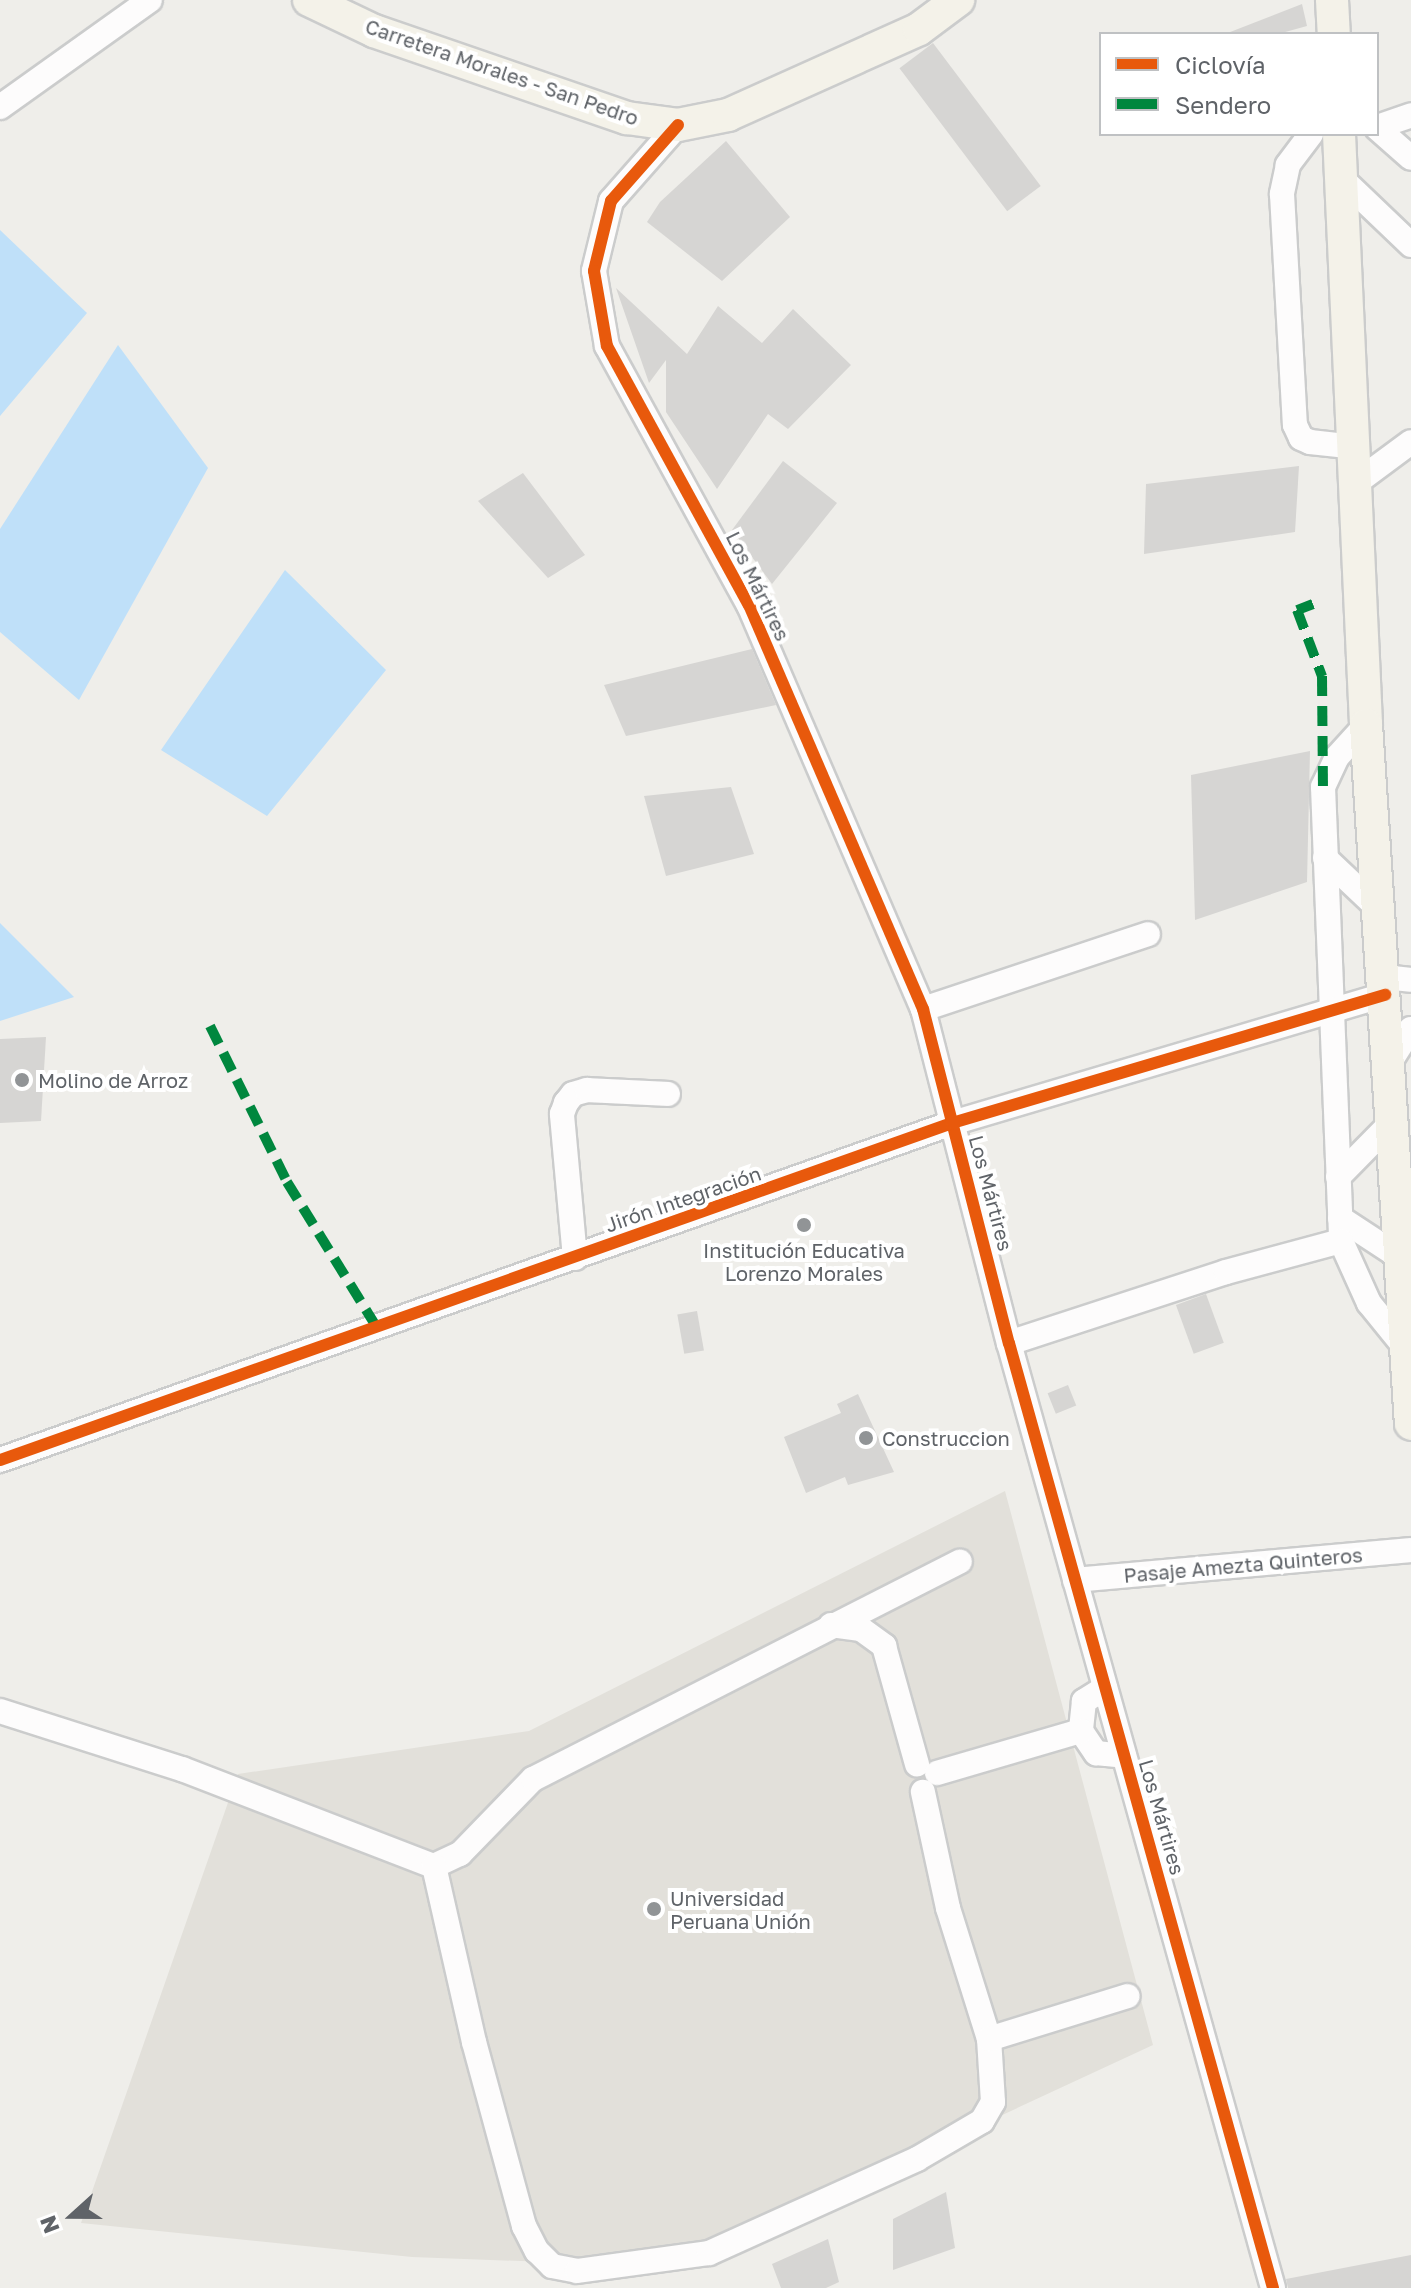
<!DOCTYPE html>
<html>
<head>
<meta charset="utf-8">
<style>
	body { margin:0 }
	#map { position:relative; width:1411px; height:2288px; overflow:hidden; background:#efeeea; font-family:"Golos Text",sans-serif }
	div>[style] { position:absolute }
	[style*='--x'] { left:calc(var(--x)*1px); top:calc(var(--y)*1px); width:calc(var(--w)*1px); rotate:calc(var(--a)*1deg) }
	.education>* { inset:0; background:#e2e0da }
	.water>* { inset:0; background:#bfe0f9 }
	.building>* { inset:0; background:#d6d5d3; transform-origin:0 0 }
	.roads { filter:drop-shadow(2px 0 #cbcccc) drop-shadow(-2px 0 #cbcccc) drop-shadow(0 2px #cbcccc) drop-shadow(0 -2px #cbcccc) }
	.minor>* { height:24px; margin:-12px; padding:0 12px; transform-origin:12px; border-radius:12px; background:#fdfcfc }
	.major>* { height:32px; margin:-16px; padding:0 16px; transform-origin:16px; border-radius:16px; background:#f4f2e9 }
	.quiet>* { height:10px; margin-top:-5px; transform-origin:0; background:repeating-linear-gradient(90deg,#00873e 0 20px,transparent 0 30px) }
	.cycleway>* { height:12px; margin:-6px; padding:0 6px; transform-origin:6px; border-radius:6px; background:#e8590c }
	.dots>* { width:22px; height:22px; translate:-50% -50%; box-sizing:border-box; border:4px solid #fff; border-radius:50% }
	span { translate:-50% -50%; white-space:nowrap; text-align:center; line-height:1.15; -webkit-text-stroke:8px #fff; paint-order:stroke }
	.street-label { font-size:20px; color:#5f6368 }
	.poi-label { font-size:20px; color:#5f6368 }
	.left { translate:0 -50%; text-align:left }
	.legend { position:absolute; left:1099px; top:32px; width:280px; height:104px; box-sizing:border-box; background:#fff; border:2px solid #bfc1c3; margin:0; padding:10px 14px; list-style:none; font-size:24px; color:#5f6368 }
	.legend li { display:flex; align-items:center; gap:16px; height:40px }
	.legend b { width:40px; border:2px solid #bfc1c3 }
	.north { position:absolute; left:32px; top:2176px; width:80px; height:80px; -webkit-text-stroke:6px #fff; paint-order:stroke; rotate:249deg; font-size:22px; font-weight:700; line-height:32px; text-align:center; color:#5f6368 }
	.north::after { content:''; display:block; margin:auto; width:28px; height:36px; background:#5f6368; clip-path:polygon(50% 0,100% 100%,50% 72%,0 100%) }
</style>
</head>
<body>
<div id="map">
	<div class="education">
		<div style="clip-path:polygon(1005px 1491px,1153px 2045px,690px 2260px,574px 2263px,412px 2257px,81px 2223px,238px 1774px,529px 1731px)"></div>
	</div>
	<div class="water">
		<div style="clip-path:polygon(0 230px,87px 313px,0 416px)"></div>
		<div style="clip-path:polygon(118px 345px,208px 468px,79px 700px,0 632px,0 529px)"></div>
		<div style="clip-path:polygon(285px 570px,386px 670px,267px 816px,161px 750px)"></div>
		<div style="clip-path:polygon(0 923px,74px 997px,0 1021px)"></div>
	</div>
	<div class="building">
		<div style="clip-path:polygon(1302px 4px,1307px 26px,1278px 34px,1225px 34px)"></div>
		<div style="left:933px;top:43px;width:179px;height:42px;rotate:53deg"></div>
		<div style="clip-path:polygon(726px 141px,790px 217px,722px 281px,647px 222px,660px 202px)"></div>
		<div style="clip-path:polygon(616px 288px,687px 354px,718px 306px,762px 343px,793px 309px,851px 365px,788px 429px,768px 414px,717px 489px,666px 412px,666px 360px,649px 383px)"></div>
		<div style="clip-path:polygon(783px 461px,837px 503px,772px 584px,732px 530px)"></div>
		<div style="clip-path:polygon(1299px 466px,1295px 532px,1144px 554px,1146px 484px)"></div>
		<div style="clip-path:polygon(523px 473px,585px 555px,548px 578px,478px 501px)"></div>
		<div style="clip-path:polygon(752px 649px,776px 705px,626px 736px,604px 685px)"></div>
		<div style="clip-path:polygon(1310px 751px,1307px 882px,1195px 920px,1191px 775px)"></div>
		<div style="clip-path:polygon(731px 787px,754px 854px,666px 876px,644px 796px)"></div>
		<div style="clip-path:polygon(46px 1037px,41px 1121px,0 1123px,0 1039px)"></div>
		<div style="left:1206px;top:1294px;width:52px;height:32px;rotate:70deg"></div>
		<div style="left:697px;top:1311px;width:40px;height:20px;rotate:80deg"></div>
		<div style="left:1068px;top:1385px;width:22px;height:22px;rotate:68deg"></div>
		<div style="clip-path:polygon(858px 1394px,894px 1472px,848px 1485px,845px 1477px,806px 1493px,784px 1437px,841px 1413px,837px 1404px)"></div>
		<div style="clip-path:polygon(946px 2192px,955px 2248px,893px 2270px,893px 2219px)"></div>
		<div style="clip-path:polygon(828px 2239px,839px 2282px,826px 2288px,781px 2288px,772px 2264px)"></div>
		<div style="clip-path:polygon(1411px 2255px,1411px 2288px,1288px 2288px,1286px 2279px)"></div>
	</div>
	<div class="roads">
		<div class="minor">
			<div style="--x:0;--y:107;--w:184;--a:-35.5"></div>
			<div style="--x:678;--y:125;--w:101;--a:131.4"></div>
			<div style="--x:611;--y:201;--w:72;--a:103.7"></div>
			<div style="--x:594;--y:271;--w:76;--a:80.2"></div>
			<div style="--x:607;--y:346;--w:295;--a:61.3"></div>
			<div style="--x:749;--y:605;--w:440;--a:66.7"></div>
			<div style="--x:923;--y:1009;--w:345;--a:75.6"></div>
			<div style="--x:1009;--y:1343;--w:981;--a:74.39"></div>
			<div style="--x:1377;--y:127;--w:36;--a:-19"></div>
			<div style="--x:1377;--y:128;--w:45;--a:41.4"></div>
			<div style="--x:1311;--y:134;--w:39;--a:127"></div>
			<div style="--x:1288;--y:165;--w:30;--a:102"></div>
			<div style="--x:1282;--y:194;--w:231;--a:86.8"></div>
			<div style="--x:1295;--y:425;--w:14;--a:65"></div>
			<div style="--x:1301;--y:438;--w:10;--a:24"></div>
			<div style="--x:1310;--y:442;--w:45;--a:6.3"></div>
			<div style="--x:1341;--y:178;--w:97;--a:43.7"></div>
			<div style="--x:1357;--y:482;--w:67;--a:-36.5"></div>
			<div style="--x:1366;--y:725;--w:43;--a:132.2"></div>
			<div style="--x:1337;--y:757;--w:33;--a:115"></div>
			<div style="--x:1323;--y:787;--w:454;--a:87.7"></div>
			<div style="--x:1341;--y:1241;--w:68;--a:65.7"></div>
			<div style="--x:1369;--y:1303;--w:62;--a:50.9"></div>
			<div style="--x:1325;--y:858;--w:76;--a:43.4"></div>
			<div style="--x:1384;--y:977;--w:27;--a:6"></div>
			<div style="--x:923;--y:1009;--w:237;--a:-18.4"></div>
			<div style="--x:1390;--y:1062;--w:39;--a:-58"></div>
			<div style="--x:1338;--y:1177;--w:77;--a:-45.5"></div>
			<div style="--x:1340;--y:1218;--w:73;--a:33.3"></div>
			<div style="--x:575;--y:1258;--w:145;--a:-95.2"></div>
			<div style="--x:562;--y:1114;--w:12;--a:-70"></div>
			<div style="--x:566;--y:1103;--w:11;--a:-52"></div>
			<div style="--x:573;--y:1094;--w:15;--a:-16"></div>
			<div style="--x:587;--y:1090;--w:81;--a:2.8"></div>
			<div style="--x:1009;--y:1343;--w:228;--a:-18.1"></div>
			<div style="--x:1226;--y:1272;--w:119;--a:-15.1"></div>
			<div style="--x:0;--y:1460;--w:1010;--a:-19.49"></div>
			<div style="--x:952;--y:1123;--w:452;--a:-16.5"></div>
			<div style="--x:1075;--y:1580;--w:337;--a:-5.1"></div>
			<div style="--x:831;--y:1625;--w:30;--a:8"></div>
			<div style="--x:861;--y:1629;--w:29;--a:36"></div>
			<div style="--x:884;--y:1646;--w:123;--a:74.4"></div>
			<div style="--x:1105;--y:1688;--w:25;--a:148"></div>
			<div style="--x:1084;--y:1701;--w:30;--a:96"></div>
			<div style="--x:1081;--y:1731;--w:27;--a:56"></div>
			<div style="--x:1096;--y:1753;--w:28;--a:6"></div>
			<div style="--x:0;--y:1711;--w:191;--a:17.7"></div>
			<div style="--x:182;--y:1769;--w:270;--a:21.1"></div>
			<div style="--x:434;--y:1866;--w:29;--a:-25"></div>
			<div style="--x:460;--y:1854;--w:105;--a:-45.8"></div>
			<div style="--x:533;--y:1779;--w:479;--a:-27"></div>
			<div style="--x:937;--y:1773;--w:150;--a:-16.3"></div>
			<div style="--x:434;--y:1866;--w:180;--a:77.2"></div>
			<div style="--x:474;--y:2042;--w:191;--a:74.8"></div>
			<div style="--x:524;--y:2226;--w:28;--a:63"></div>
			<div style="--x:537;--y:2251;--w:21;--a:45"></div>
			<div style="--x:552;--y:2266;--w:25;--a:11"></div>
			<div style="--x:577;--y:2271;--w:133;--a:-7.8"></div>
			<div style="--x:709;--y:2253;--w:228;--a:-24.3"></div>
			<div style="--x:917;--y:2159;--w:75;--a:-30.3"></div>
			<div style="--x:982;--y:2121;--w:22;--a:-60"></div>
			<div style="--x:993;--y:2102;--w:63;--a:-93.6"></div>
			<div style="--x:989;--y:2039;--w:137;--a:-107.4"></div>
			<div style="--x:948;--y:1908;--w:119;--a:-102.2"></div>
			<div style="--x:989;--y:2039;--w:145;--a:-17.2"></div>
		</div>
		<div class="major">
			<div style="--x:309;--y:0;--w:72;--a:25.5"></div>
			<div style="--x:374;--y:31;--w:268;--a:19"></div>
			<div style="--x:627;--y:118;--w:51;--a:7.8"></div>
			<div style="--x:678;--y:125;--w:51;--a:-11.3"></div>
			<div style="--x:728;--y:115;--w:209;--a:-24.2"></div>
			<div style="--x:919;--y:29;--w:49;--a:-36.6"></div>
			<div style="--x:1332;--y:0;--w:34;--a:87"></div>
			<div style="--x:1339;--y:134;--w:592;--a:87.38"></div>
			<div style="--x:1366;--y:725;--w:700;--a:86.32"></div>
		</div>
	</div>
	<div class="quiet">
		<div style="--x:1313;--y:604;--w:17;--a:159"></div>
		<div style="--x:1297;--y:610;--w:71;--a:69.3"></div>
		<div style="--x:1322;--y:676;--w:111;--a:89.5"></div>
		<div style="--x:210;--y:1026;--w:174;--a:63.7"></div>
		<div style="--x:287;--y:1182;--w:172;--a:58.3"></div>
	</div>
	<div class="cycleway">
		<div style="--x:678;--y:125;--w:101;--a:131.4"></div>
		<div style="--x:611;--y:201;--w:72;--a:103.7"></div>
		<div style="--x:594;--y:271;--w:76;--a:80.2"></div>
		<div style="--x:607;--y:346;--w:295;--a:61.3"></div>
		<div style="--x:749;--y:605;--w:440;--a:66.7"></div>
		<div style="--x:923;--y:1009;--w:345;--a:75.6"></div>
		<div style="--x:1009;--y:1343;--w:981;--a:74.39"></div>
		<div style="--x:0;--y:1460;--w:1010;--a:-19.49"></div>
		<div style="--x:952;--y:1123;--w:452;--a:-16.5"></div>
	</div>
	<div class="dots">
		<div style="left:22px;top:1080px;background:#919496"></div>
		<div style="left:804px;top:1225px;background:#919496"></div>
		<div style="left:866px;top:1438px;background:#919496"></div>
		<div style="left:654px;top:1909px;background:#919496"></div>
	</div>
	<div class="street-label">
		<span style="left:502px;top:72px;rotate:19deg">Carretera Morales - San Pedro</span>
		<span style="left:758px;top:586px;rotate:64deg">Los Mártires</span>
		<span style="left:991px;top:1193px;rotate:75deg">Los Mártires</span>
		<span style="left:683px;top:1199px;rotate:-19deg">Jirón Integración</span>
		<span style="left:1243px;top:1565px;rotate:-5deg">Pasaje Amezta Quinteros</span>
		<span style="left:1162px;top:1817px;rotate:74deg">Los Mártires</span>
	</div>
	<div class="poi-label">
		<span class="left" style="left:38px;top:1080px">Molino de Arroz</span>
		<span style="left:804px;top:1262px">Institución Educativa<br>Lorenzo Morales</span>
		<span class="left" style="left:882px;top:1438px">Construccion</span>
		<span class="left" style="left:670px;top:1910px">Universidad<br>Peruana Unión</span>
	</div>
	<ul class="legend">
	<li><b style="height:10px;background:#e8590c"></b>Ciclovía</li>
	<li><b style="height:10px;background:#00873e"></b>Sendero</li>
	</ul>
	<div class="north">N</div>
</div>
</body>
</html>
